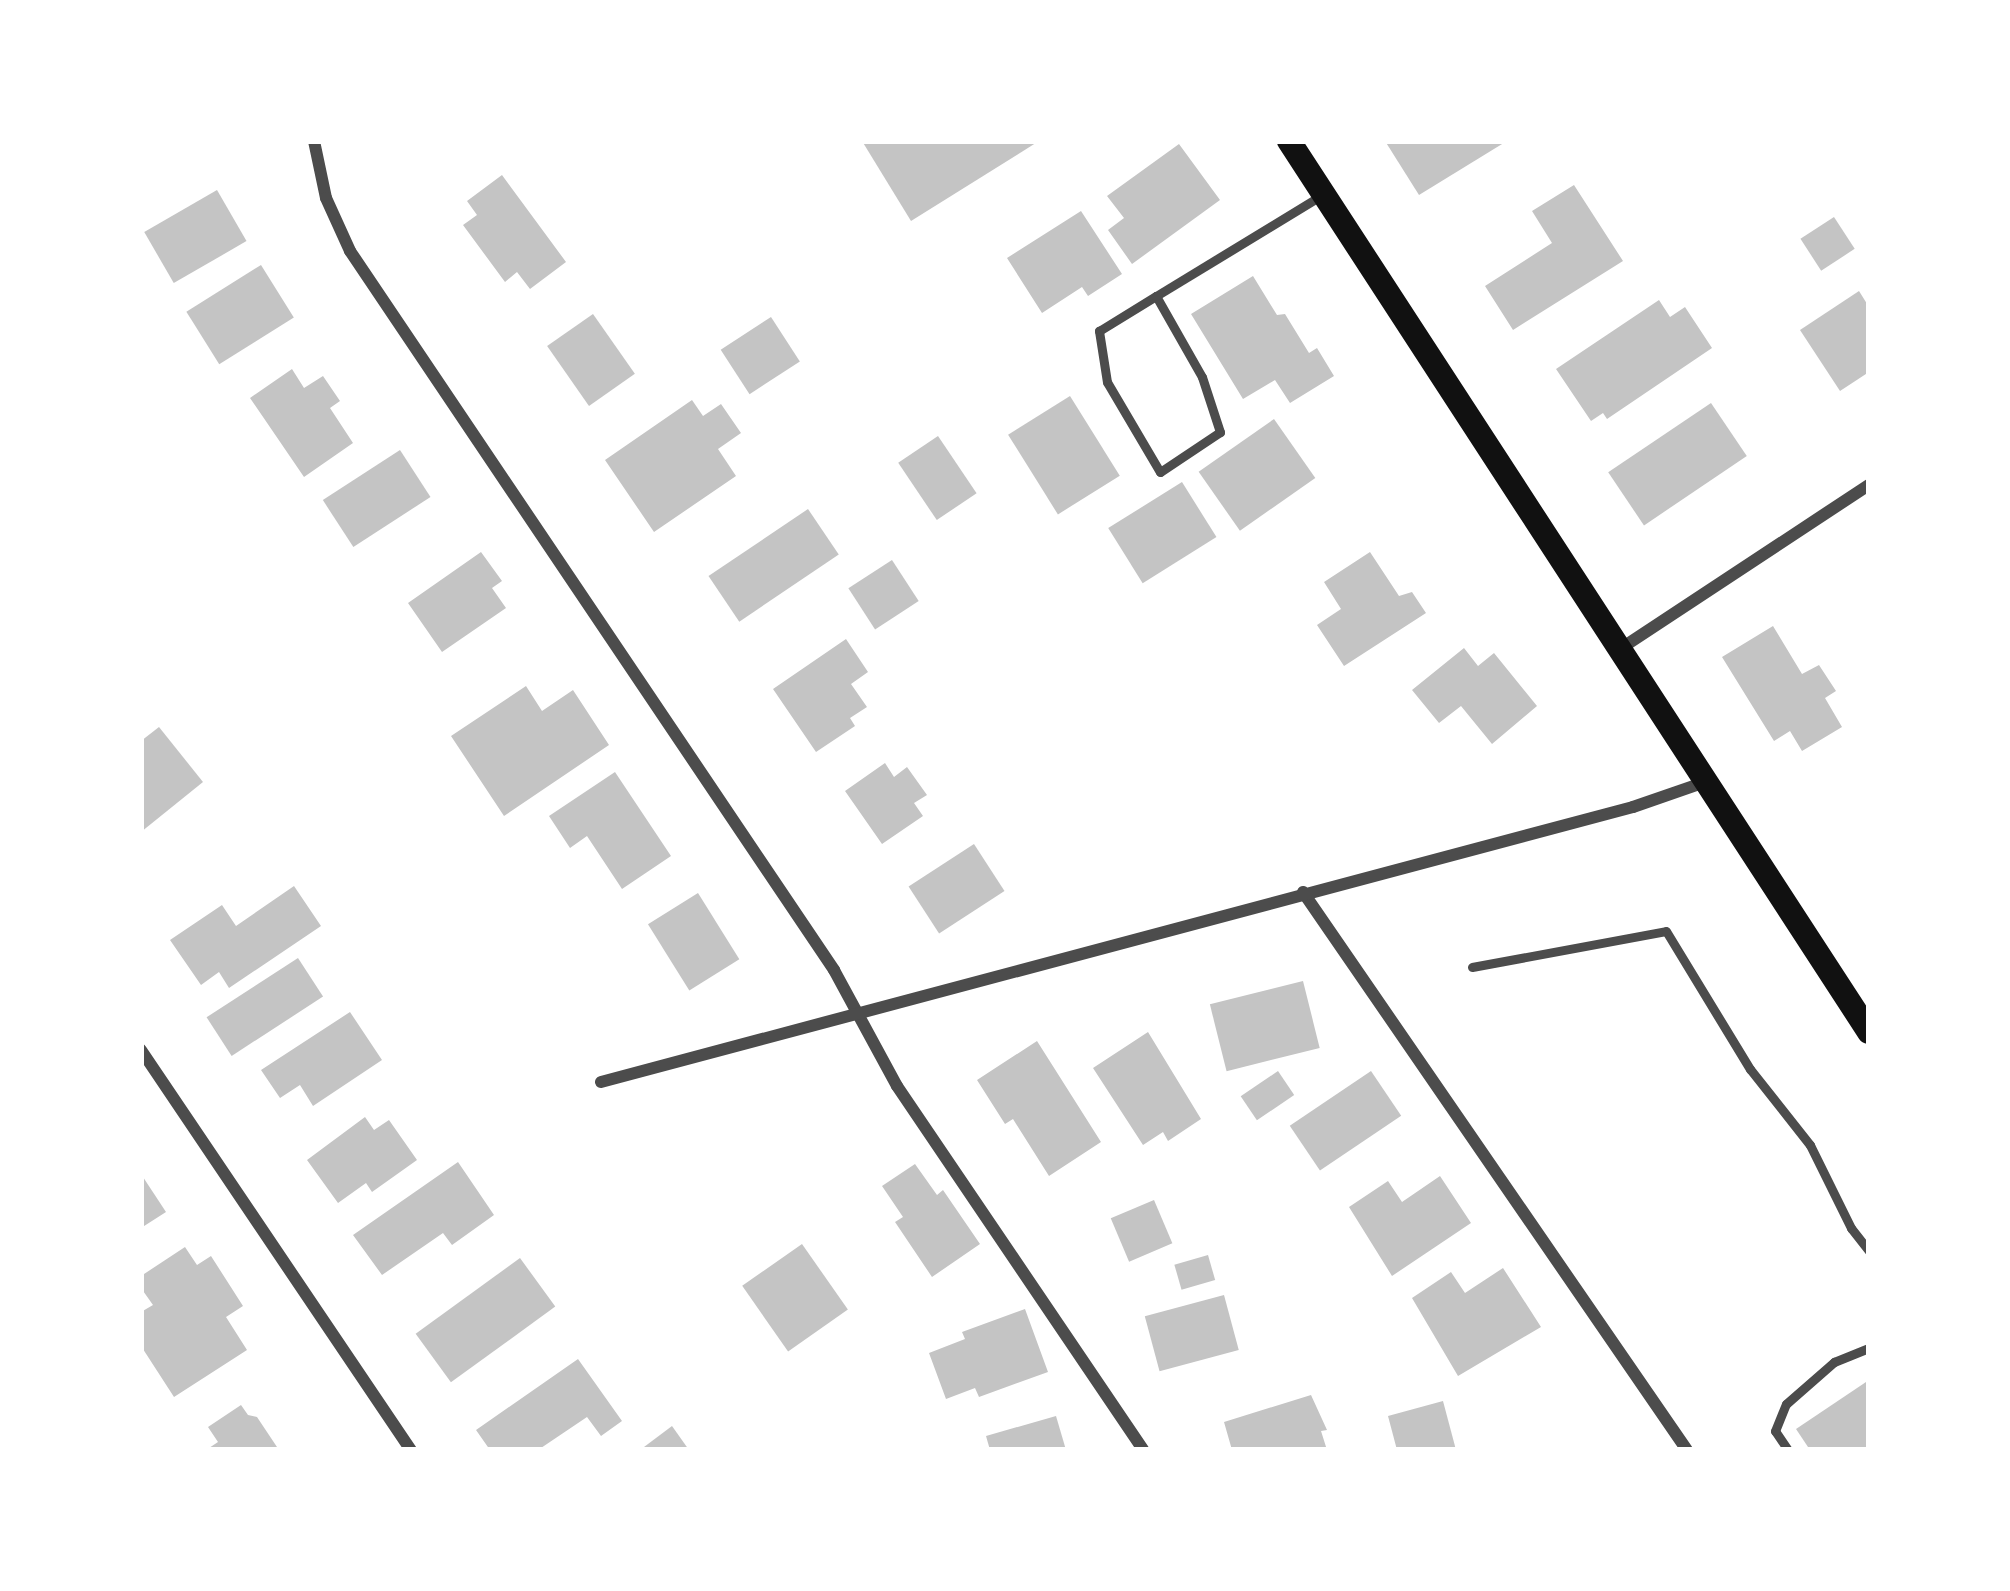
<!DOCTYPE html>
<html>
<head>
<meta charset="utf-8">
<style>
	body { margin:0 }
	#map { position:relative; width:2010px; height:1591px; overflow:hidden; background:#fff; font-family:"Varela Round",sans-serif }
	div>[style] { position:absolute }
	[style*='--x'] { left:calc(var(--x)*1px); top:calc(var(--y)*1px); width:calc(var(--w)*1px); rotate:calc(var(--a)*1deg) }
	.building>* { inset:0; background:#c4c4c4; transform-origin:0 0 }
	.service>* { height:9px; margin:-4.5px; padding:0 4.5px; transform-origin:4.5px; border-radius:4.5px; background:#4c4c4c }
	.minor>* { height:12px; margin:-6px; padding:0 6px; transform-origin:6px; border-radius:6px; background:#4c4c4c }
	.secondary>* { height:24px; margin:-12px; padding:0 12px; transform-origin:12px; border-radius:12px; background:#111 }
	span { translate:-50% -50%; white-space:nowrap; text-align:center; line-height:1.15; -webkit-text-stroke:12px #fff; paint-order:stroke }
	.frame { position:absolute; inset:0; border:144px solid #fff; pointer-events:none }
</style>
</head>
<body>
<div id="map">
	<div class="building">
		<div style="clip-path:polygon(862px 141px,1039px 141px,911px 221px)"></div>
		<div style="clip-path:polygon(1385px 141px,1507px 141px,1419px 195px)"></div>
		<div style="clip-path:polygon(1179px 144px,1220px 200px,1132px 264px,1108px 230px,1124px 218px,1107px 196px)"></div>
		<div style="clip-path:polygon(502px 175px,566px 262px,530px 289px,517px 272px,505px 282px,463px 225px,477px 215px,467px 201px)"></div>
		<div style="clip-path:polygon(1574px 185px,1623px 261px,1513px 330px,1485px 286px,1552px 243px,1532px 211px)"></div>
		<div style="left:217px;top:190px;width:59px;height:84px;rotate:60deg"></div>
		<div style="clip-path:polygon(1081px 211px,1122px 274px,1088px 296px,1082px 287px,1042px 313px,1007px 258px)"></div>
		<div style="left:1834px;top:217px;width:38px;height:40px;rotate:57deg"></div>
		<div style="left:261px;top:265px;width:62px;height:88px;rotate:58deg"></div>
		<div style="clip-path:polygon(1253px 276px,1277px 315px,1285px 314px,1309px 353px,1317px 348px,1334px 376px,1290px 403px,1275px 380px,1243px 399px,1191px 314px)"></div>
		<div style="clip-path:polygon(1859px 291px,1869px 307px,1869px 372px,1840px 391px,1800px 330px)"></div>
		<div style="clip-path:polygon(1659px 300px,1670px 317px,1685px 307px,1712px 348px,1607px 419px,1603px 413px,1591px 421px,1556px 369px)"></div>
		<div style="left:593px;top:314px;width:73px;height:56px;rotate:55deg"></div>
		<div style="left:771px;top:317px;width:53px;height:60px;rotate:57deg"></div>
		<div style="clip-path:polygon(292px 369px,304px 388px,323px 376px,340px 401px,330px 408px,353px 443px,304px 477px,250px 398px)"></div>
		<div style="left:1070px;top:396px;width:94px;height:73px;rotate:58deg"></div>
		<div style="clip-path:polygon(692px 400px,703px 416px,721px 404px,741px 433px,718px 449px,736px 476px,654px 532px,605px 460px)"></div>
		<div style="left:1711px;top:403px;width:64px;height:124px;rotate:56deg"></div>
		<div style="left:1274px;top:419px;width:72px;height:92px;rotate:55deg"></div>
		<div style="left:938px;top:436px;width:69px;height:48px;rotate:56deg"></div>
		<div style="left:400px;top:450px;width:56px;height:92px;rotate:57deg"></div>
		<div style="left:1182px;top:482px;width:65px;height:87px;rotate:58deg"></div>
		<div style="left:808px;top:509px;width:55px;height:120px;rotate:56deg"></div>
		<div style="clip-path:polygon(481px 552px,502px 581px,492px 588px,506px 608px,442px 652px,408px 603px)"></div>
		<div style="clip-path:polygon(1370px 552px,1399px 596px,1412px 592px,1426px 613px,1344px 666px,1317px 625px,1341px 609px,1324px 582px)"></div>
		<div style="left:892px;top:560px;width:49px;height:52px;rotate:57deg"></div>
		<div style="clip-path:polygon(1773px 626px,1802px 674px,1819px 665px,1836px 691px,1825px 698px,1842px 727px,1802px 751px,1790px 731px,1774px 741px,1722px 657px)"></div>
		<div style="clip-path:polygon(846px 639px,868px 672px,851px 684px,867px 707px,850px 718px,855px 726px,816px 752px,773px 689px)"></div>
		<div style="clip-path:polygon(1464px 648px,1478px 666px,1494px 653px,1537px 706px,1492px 744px,1461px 706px,1439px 723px,1412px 690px)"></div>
		<div style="clip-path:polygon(526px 686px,542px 711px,573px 690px,609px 745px,504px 816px,451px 736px)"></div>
		<div style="clip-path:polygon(159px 727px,203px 782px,141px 832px,141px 741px)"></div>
		<div style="clip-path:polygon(885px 763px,894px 777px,907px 767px,927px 795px,914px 803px,923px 816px,882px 844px,845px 791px)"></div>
		<div style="clip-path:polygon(615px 772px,671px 856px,622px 889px,587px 836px,570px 848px,549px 816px)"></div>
		<div style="left:974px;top:844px;width:56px;height:78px;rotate:57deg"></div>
		<div style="clip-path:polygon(294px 886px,321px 926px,229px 988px,219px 972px,201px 985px,170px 940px,222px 905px,236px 926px)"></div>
		<div style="left:698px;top:893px;width:78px;height:59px;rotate:58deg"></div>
		<div style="left:298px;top:958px;width:46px;height:109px;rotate:57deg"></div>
		<div style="left:1303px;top:981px;width:69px;height:96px;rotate:76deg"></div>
		<div style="clip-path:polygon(350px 1012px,382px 1060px,313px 1106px,300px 1085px,280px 1098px,261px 1070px)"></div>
		<div style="clip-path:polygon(1148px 1032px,1201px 1119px,1168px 1141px,1163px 1132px,1143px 1145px,1093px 1068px)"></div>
		<div style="clip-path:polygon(1037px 1041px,1101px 1142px,1049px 1176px,1013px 1119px,1005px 1124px,977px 1080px)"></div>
		<div style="left:1278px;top:1071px;width:29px;height:45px;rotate:56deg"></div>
		<div style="left:1371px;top:1071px;width:54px;height:98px;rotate:56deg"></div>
		<div style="clip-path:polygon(365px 1117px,374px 1130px,389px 1120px,417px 1160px,372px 1192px,366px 1183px,338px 1203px,307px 1160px)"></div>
		<div style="clip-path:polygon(458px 1162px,494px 1215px,452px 1245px,443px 1233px,382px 1275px,353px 1235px)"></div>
		<div style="clip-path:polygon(915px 1164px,937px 1195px,943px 1190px,980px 1244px,932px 1277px,895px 1222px,903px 1217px,882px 1186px)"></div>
		<div style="clip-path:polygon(141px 1174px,166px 1212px,141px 1228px)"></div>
		<div style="clip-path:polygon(1440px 1176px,1471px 1223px,1392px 1276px,1349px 1207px,1388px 1181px,1402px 1202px)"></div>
		<div style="left:1154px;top:1200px;width:47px;height:47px;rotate:67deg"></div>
		<div style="left:802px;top:1244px;width:80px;height:73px;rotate:55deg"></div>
		<div style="clip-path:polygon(185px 1247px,197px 1265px,211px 1256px,243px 1306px,226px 1317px,247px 1350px,174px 1397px,141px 1346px,141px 1312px,153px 1305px,141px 1288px,141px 1276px)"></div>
		<div style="left:1208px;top:1255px;width:26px;height:35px;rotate:74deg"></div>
		<div style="left:520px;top:1258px;width:60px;height:129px;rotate:54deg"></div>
		<div style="clip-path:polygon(1503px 1268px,1541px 1327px,1458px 1376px,1412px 1298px,1451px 1272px,1465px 1293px)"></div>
		<div style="left:1224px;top:1295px;width:57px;height:82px;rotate:75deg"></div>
		<div style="clip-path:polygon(1025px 1309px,1048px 1372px,979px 1397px,975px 1388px,946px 1399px,929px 1353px,965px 1339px,962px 1332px)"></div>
		<div style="clip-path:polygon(578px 1359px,622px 1421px,601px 1436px,587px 1417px,538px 1450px,490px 1450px,476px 1430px)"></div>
		<div style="clip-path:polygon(1869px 1380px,1869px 1450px,1810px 1450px,1796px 1429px)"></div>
		<div style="clip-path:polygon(1311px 1395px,1327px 1430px,1321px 1431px,1327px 1450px,1232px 1450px,1224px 1422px)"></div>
		<div style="clip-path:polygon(1443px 1401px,1456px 1450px,1397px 1450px,1388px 1416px)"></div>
		<div style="clip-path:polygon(241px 1405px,248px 1415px,257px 1417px,279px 1450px,206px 1450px,218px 1442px,208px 1427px)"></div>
		<div style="clip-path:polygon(1056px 1416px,1066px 1450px,990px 1450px,986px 1436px)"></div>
		<div style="clip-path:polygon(672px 1426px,689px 1450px,640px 1450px)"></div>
	</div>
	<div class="service">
		<div style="--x:1156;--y:296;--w:93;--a:60.4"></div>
		<div style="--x:1202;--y:377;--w:58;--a:71.9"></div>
		<div style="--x:1220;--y:432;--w:72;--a:146.3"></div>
		<div style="--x:1160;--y:472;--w:104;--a:-120.5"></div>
		<div style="--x:1107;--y:382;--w:52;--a:-98.9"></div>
		<div style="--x:1099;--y:331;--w:67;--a:-31.6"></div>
		<div style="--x:1156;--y:296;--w:194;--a:-31.3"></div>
		<div style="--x:1472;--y:967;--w:197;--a:-10.5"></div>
		<div style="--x:1666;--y:931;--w:162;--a:58.7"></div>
		<div style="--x:1750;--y:1069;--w:97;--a:51.7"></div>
		<div style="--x:1810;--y:1145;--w:93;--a:63.7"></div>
		<div style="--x:1851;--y:1228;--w:29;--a:52"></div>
		<div style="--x:1788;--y:1450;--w:23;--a:-124"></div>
		<div style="--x:1775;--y:1431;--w:29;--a:-68"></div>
		<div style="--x:1786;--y:1404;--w:64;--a:-41.2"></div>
		<div style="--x:1834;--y:1362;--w:38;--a:-22"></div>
	</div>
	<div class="minor">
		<div style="--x:314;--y:141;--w:58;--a:78.1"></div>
		<div style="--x:326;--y:198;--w:58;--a:65.6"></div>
		<div style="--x:350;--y:251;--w:867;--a:56.05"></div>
		<div style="--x:834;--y:970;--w:132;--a:61.5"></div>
		<div style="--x:897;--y:1086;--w:439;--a:55.9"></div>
		<div style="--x:1620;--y:649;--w:298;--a:-33.4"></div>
		<div style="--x:1303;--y:892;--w:677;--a:55.47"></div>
		<div style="--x:141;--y:1050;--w:483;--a:56"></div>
		<div style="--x:601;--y:1082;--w:1068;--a:-14.92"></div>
		<div style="--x:1633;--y:807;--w:76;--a:-19.1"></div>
	</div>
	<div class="secondary">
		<div style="--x:1289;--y:141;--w:1063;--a:56.94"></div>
	</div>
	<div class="frame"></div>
</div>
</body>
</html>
